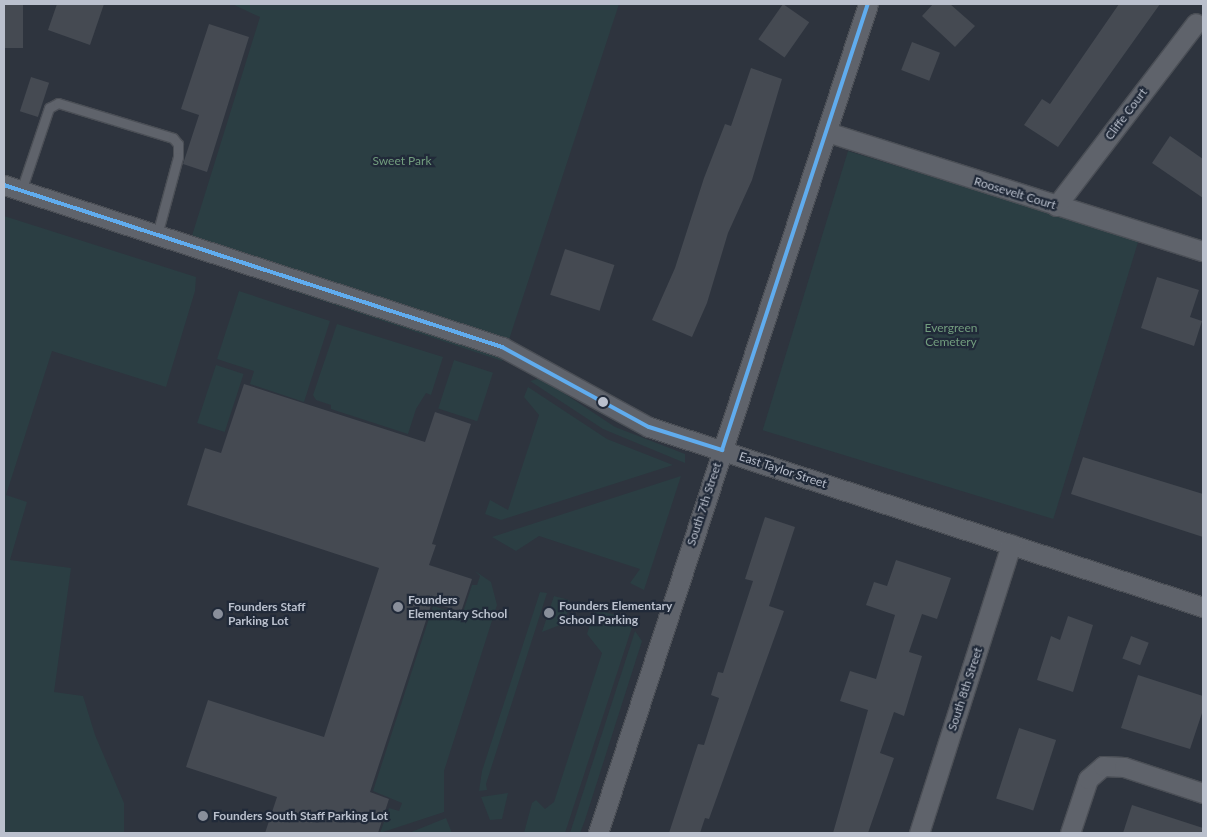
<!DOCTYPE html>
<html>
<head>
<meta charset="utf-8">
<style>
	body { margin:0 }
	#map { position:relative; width:1207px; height:837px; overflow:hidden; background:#2e343e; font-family:Lato,sans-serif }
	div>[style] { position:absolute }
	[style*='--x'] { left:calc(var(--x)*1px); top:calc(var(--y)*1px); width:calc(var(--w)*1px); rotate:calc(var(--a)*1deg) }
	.green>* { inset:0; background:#2b3e43; transform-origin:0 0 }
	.building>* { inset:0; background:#454a52; transform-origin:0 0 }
	.roads { filter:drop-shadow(1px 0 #4b4f56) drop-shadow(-1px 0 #4b4f56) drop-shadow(0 1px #4b4f56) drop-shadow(0 -1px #4b4f56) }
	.service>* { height:9px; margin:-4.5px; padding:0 4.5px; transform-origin:4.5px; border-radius:4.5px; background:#5f636b }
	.minor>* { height:19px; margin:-9.5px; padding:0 9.5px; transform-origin:9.5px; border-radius:9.5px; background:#5f636b }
	.bus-1>* { height:4px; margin:-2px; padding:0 2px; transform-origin:2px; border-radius:2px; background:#60acee }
	.dots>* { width:14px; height:14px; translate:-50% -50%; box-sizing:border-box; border:2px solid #212a39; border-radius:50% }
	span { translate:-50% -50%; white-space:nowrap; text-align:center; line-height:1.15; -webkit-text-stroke:4.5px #212a39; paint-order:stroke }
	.street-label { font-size:12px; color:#bac0cd }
	.park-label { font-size:12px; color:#729d7e }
	.poi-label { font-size:12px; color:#bac0cd; font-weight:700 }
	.left { translate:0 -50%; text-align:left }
	.frame { position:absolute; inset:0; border:5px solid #bac0cd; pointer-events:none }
</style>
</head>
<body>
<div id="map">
	<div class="green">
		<div style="clip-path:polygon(232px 4px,619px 4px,502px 361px,186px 255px,260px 17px)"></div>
		<div style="left:848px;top:151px;width:304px;height:292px;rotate:17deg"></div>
		<div style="clip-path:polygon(4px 216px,196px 277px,195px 291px,166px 387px,52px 351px,6px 495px,27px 502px,10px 560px,71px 568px,54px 692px,83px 696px,95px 735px,124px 803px,124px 833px,4px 833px)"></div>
		<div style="clip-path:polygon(239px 291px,330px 321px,304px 402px,250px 384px,254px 371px,217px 359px)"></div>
		<div style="clip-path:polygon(337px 324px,443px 357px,431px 395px,426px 393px,416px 409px,408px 434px,331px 409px,331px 405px,316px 400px,313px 395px)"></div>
		<div style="left:454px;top:360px;width:41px;height:51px;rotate:18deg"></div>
		<div style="left:216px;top:365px;width:29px;height:61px;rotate:18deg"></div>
		<div style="clip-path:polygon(541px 378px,615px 427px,685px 454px,685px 463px,603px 429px,530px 381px)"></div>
		<div style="clip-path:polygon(528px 387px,607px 439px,673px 465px,501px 520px,485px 514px,490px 500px,508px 510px,539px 415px,524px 397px)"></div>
		<div style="clip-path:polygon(681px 476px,644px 590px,630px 583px,640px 569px,539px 536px,516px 551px,492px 537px)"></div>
		<div style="clip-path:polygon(475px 571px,491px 582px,497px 605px,444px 771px,444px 812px,380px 833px,389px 808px,399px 811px,402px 803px,373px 791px,433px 606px,462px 615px,472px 585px,477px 585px,480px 576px)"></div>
		<div style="clip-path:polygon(540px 592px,547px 593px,486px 784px,487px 790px,479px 791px,482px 771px)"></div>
		<div style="clip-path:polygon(554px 596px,569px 600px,571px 607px,560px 625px,542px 632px)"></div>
		<div style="clip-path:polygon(595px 609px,634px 621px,565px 833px,524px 833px,532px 803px,536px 800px,545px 809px,554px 802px,602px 653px,587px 634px)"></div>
		<div style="clip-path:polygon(635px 631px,642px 641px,585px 820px,580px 833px,570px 833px)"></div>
		<div style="clip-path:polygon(508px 793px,502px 819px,490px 820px,481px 797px)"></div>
		<div style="clip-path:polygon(446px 818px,452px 833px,409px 833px)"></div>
	</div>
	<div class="building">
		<div style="left:4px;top:4px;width:19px;height:44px"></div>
		<div style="clip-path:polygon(57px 4px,104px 4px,90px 45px,48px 30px)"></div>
		<div style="left:783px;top:4px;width:32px;height:43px;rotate:35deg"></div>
		<div style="clip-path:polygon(933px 4px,950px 4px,975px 26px,955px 47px,922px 16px)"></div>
		<div style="clip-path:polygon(1119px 4px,1160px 4px,1058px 147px,1024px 125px,1042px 99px,1050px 104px)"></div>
		<div style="clip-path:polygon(209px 24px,249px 37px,207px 172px,183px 164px,199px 115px,181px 109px)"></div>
		<div style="left:912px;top:42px;width:30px;height:30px;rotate:21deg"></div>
		<div style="clip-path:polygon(751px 68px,782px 79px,752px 180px,728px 233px,707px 303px,692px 337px,652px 320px,675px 268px,704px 178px,725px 124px,731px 126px)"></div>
		<div style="left:31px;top:77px;width:19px;height:36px;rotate:18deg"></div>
		<div style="clip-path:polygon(1170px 136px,1203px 159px,1203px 198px,1152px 163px)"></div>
		<div style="left:565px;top:249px;width:52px;height:48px;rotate:18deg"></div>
		<div style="clip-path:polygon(1157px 277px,1199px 290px,1190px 317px,1202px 321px,1194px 346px,1141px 328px)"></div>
		<div style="clip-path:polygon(244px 384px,425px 442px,435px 412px,471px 424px,432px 544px,436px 545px,429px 565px,472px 579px,461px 612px,432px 602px,370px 792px,389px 799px,378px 833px,265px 833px,277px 797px,186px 767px,208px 700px,324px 737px,379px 568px,187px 505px,205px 448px,221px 453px)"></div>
		<div style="clip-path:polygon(1083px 457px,1203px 494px,1203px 537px,1071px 494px)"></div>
		<div style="clip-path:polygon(765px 517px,795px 527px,769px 606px,784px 611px,709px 819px,705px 818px,700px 833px,669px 833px,698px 744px,704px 745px,719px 698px,711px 695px,718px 672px,723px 673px,753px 581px,745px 579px)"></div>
		<div style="clip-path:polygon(896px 560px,951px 578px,937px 619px,922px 614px,909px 652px,922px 656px,904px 716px,894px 712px,880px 753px,894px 758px,868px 833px,833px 833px,868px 710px,840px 701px,850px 671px,876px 679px,895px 615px,866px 605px,874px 582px,887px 586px)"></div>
		<div style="clip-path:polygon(1068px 616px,1093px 625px,1073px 692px,1037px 680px,1051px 636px,1060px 640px)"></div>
		<div style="left:1131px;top:636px;width:19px;height:24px;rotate:21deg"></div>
		<div style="clip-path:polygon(1138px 675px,1203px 696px,1203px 710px,1190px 749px,1121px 728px)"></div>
		<div style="left:1019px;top:728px;width:39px;height:74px;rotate:18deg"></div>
		<div style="clip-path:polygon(1132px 805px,1203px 828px,1203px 833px,1123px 833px)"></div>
	</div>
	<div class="roads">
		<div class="service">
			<div style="--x:21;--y:191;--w:88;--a:-71.4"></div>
			<div style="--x:49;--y:108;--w:10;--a:-29"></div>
			<div style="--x:58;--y:103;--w:120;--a:16.9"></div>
			<div style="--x:173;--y:138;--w:8;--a:50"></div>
			<div style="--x:178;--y:144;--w:13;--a:90"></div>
			<div style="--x:178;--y:157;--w:81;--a:105.1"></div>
		</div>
		<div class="minor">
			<div style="--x:827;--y:132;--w:394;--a:17.6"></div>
			<div style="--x:4;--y:185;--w:524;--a:18.02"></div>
			<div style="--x:502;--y:347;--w:167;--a:28.6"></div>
			<div style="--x:649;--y:427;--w:583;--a:18"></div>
			<div style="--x:1056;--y:206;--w:230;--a:-52.6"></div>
			<div style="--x:598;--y:833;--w:872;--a:-71.96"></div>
			<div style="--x:919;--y:833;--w:303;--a:-72.3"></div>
			<div style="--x:1070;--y:833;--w:57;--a:-71.6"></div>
			<div style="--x:1088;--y:779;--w:20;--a:-41"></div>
			<div style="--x:1103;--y:766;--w:21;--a:3"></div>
			<div style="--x:1124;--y:767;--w:83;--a:18.2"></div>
		</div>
	</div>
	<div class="bus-1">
		<div style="--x:4;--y:185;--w:524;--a:18.02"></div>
		<div style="--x:502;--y:347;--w:167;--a:28.6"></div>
		<div style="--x:649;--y:427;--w:77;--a:17.5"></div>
		<div style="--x:722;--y:450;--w:469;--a:-71.9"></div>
	</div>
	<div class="dots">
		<div style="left:603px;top:402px;background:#bac0cd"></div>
		<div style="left:398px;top:607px;background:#898f9b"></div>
		<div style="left:549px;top:613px;background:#898f9b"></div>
		<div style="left:218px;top:614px;background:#898f9b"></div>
		<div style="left:203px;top:816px;background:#898f9b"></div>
	</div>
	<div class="street-label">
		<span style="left:1126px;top:114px;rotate:-53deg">Cliffe Court</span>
		<span style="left:1015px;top:193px;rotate:17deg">Roosevelt Court</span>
		<span style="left:783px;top:470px;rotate:18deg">East Taylor Street</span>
		<span style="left:704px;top:504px;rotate:-72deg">South 7th Street</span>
		<span style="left:965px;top:689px;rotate:-72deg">South 8th Street</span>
	</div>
	<div class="park-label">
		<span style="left:402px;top:161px">Sweet Park</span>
		<span style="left:951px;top:335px">Evergreen<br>Cemetery</span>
	</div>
	<div class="poi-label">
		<span class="left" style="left:408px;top:607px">Founders<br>Elementary School</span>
		<span class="left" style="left:559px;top:613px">Founders Elementary<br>School Parking</span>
		<span class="left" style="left:228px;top:614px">Founders Staff<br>Parking Lot</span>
		<span class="left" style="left:213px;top:816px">Founders South Staff Parking Lot</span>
	</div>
	<div class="frame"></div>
</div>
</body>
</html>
